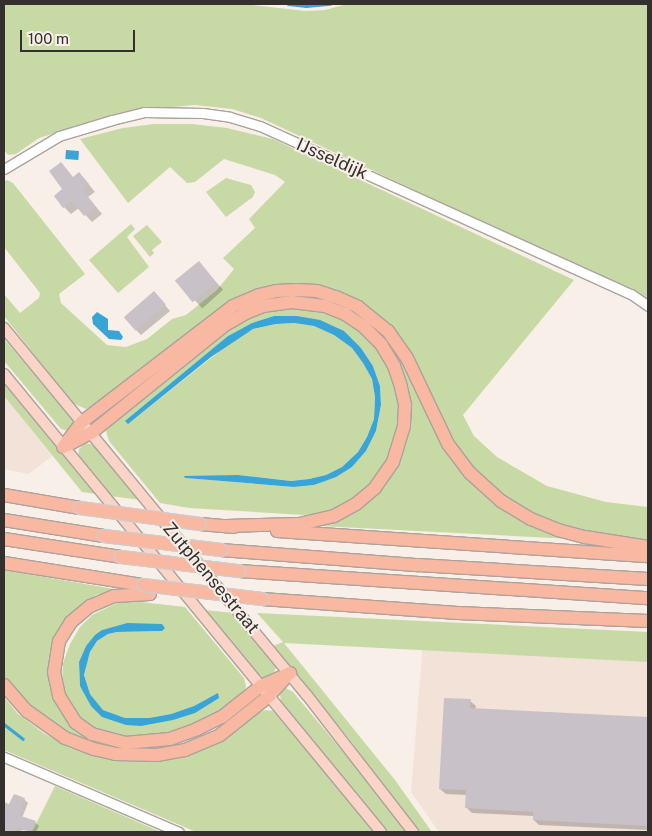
<!DOCTYPE html>
<html>
<head>
<meta charset="utf-8">
<style>
	body { margin:0 }
	#map { position:relative; width:652px; height:836px; overflow:hidden; background:#f8efe9; font-family:"Public Sans",sans-serif }
	div>[style] { position:absolute }
	[style*='--x'] { left:calc(var(--x)*1px); top:calc(var(--y)*1px); width:calc(var(--w)*1px); rotate:calc(var(--a)*1deg) }
	.built>* { inset:0; background:#f2e2d7 }
	.green>* { inset:0; background:#c7daa5 }
	.water>* { inset:0; background:#39a4d6; transform-origin:0 0 }
	.shadow>* { inset:0; background:#0003; transform-origin:0 0 }
	.stream>* { height:2.5px; margin:-1.25px; padding:0 1.25px; transform-origin:1.25px; border-radius:1.25px; background:#39a4d6 }
	.building>* { inset:0; background:#c8c1c8; transform-origin:0 0 }
	.roads { filter:drop-shadow(1px 0 #aba29c) drop-shadow(-1px 0 #aba29c) drop-shadow(0 1px #aba29c) drop-shadow(0 -1px #aba29c) }
	.minor>* { height:9px; margin:-4.5px; padding:0 4.5px; transform-origin:4.5px; border-radius:4.5px; background:#fff }
	.major>* { height:10px; margin:-5px; padding:0 5px; transform-origin:5px; border-radius:5px; background:#fbd4c7 }
	.highway>* { height:12px; margin:-6px; padding:0 6px; transform-origin:6px; border-radius:6px; background:#f9b8a2 }
	.bridges { filter:drop-shadow(1px 0 #cecdcd) drop-shadow(-1px 0 #cecdcd) drop-shadow(0 1px #cecdcd) drop-shadow(0 -1px #cecdcd) }
	.highway-bridge>* { height:12px; margin:-6px; padding:0 6px; transform-origin:6px; border-radius:6px; background:#f9b8a2 }
	span { translate:-50% -50%; white-space:nowrap; text-align:center; line-height:1.15; -webkit-text-stroke:4px #f8efe9; paint-order:stroke }
	.street-label { font-size:18px; color:#34302e }
	.frame { position:absolute; inset:0; border:5px solid #34302e; pointer-events:none }
	.scale { position:absolute; left:20px; top:30px; width:115px; height:22px; box-sizing:border-box; border:2px solid #34302e; border-top:0; padding-left:6px; font-size:15px; line-height:18px; white-space:nowrap; color:#34302e; -webkit-text-stroke:4px #f8efe9; paint-order:stroke }
</style>
</head>
<body>
<div id="map">
	<div class="built">
		<div style="clip-path:polygon(4px 396px,52px 456px,29px 474px,4px 469px)"></div>
		<div style="clip-path:polygon(423px 642px,648px 653px,648px 832px,439px 832px,411px 792px)"></div>
	</div>
	<div class="green">
		<div style="clip-path:polygon(4px 4px,244px 4px,306px 11px,325px 10px,347px 4px,648px 4px,648px 300px,261px 118px,232px 109px,195px 105px,128px 111px,39px 138px,16px 154px,8px 155px,4px 150px)"></div>
		<div style="clip-path:polygon(evenodd,154px 124px,192px 124px,227px 128px,273px 139px,574px 280px,463px 415px,474px 436px,497px 457px,547px 486px,606px 502px,648px 507px,648px 543px,320px 526px,319px 514px,303px 515px,189px 508px,160px 503px,109px 441px,106px 431px,113px 419px,103px 400px,86px 409px,72px 403px,4px 316px,4px 294px,20px 313px,39px 298px,40px 293px,4px 247px,4px 182px,7px 180px,13px 183px,85px 274px,59px 294px,61px 303px,107px 345px,126px 347px,147px 339px,172px 319px,186px 315px,217px 290px,234px 269px,223px 258px,255px 228px,249px 219px,285px 182px,275px 175px,224px 159px,195px 182px,187px 183px,170px 167px,128px 203px,80px 139px,123px 128px,154px 124px,274px 316px,297px 316px,361px 348px,373px 366px,380px 386px,381px 405px,376px 431px,366px 451px,352px 467px,314px 485px,294px 487px,185px 478px,238px 475px,291px 481px,309px 479px,326px 475px,342px 467px,358px 452px,367px 437px,374px 419px,375px 397px,372px 379px,363px 363px,352px 348px,334px 335px,314px 326px,294px 323px,276px 324px,253px 329px,231px 342px,128px 424px,228px 336px,252px 323px,274px 316px)"></div>
		<div style="clip-path:polygon(226px 178px,251px 185px,255px 192px,253px 197px,226px 217px,206px 192px)"></div>
		<div style="clip-path:polygon(131px 224px,135px 229px,127px 237px,149px 267px,118px 293px,89px 260px)"></div>
		<div style="clip-path:polygon(147px 225px,162px 242px,152px 250px,154px 253px,150px 257px,133px 236px)"></div>
		<div style="clip-path:polygon(4px 339px,72px 418px,74px 423px,68px 431px,61px 429px,4px 361px)"></div>
		<div style="clip-path:polygon(4px 382px,96px 494px,82px 492px,4px 396px)"></div>
		<div style="clip-path:polygon(85px 443px,95px 445px,141px 500px,110px 496px,78px 457px,79px 449px)"></div>
		<div style="clip-path:polygon(4px 570px,120px 590px,96px 595px,66px 618px,56px 634px,49px 663px,53px 695px,102px 742px,101px 748px,65px 734px,14px 693px,4px 679px)"></div>
		<div style="clip-path:polygon(evenodd,123px 600px,185px 607px,244px 678px,246px 686px,244px 695px,209px 717px,180px 729px,157px 735px,134px 737px,113px 735px,88px 725px,66px 703px,62px 682px,63px 663px,70px 644px,80px 627px,92px 615px,123px 600px,127px 623px,162px 631px,117px 632px,108px 634px,97px 641px,90px 652px,84px 675px,90px 694px,103px 710px,125px 718px,149px 718px,171px 714px,194px 706px,213px 695px,173px 720px,102px 717px,80px 686px,79px 662px,86px 646px,102px 630px,127px 623px)"></div>
		<div style="clip-path:polygon(204px 610px,234px 613px,275px 663px,276px 668px,272px 675px,264px 678px,258px 675px)"></div>
		<div style="clip-path:polygon(257px 613px,648px 632px,648px 662px,284px 643px,395px 780px,432px 832px,416px 832px,351px 741px,273px 646px,283px 642px)"></div>
		<div style="clip-path:polygon(286px 688px,293px 692px,344px 753px,373px 783px,410px 832px,388px 832px,281px 703px,280px 693px)"></div>
		<div style="clip-path:polygon(4px 697px,18px 714px,45px 734px,70px 748px,94px 756px,126px 762px,153px 762px,179px 757px,223px 739px,259px 712px,266px 710px,273px 711px,376px 832px,196px 832px,4px 750px)"></div>
		<div style="clip-path:polygon(55px 786px,161px 832px,32px 832px)"></div>
	</div>
	<div class="water">
		<div style="left:66px;top:150px;width:13px;height:9px;rotate:4deg"></div>
		<div style="clip-path:polygon(97px 312px,108px 319px,108px 330px,119px 331px,123px 337px,121px 340px,109px 339px,93px 324px,92px 317px)"></div>
		<div style="clip-path:polygon(274px 316px,297px 316px,320px 320px,344px 331px,361px 348px,373px 366px,380px 386px,381px 405px,376px 431px,366px 451px,352px 467px,336px 477px,314px 485px,294px 487px,185px 478px,184px 476px,238px 475px,291px 481px,309px 479px,326px 475px,342px 467px,358px 452px,367px 437px,374px 419px,375px 397px,372px 379px,363px 363px,352px 348px,334px 335px,314px 326px,294px 323px,276px 324px,253px 329px,211px 357px,128px 424px,125px 421px,228px 336px,252px 323px)"></div>
		<div style="clip-path:polygon(127px 623px,162px 624px,165px 628px,162px 631px,117px 632px,108px 634px,97px 641px,90px 652px,84px 675px,90px 694px,103px 710px,125px 718px,149px 718px,171px 714px,194px 706px,218px 693px,219px 698px,195px 713px,173px 720px,141px 726px,126px 725px,102px 717px,91px 706px,80px 686px,79px 662px,86px 646px,95px 635px,102px 630px)"></div>
	</div>
	<div class="shadow">
		<div style="clip-path:polygon(74px 178px,86px 181px,95px 192px,88px 197px,102px 214px,92px 222px,79px 208px,71px 214px,64px 207px)"></div>
		<div style="left:199px;top:263px;width:36px;height:28px;rotate:48deg"></div>
		<div style="clip-path:polygon(159px 298px,170px 311px,141px 335px,136px 330px)"></div>
		<div style="clip-path:polygon(470px 701px,476px 706px,475px 710px,648px 718px,648px 830px,539px 825px,534px 820px,534px 816px,472px 813px,467px 808px,467px 795px,446px 794px,440px 789px)"></div>
		<div style="clip-path:polygon(24px 799px,28px 803px,22px 818px,35px 822px,39px 826px,36px 832px,22px 830px,21px 832px,4px 832px,4px 803px,10px 806px)"></div>
	</div>
	<div class="stream">
		<div style="--x:288;--y:4;--w:18;--a:6"></div>
		<div style="--x:306;--y:6;--w:24;--a:-5"></div>
		<div style="--x:4;--y:724;--w:24;--a:38"></div>
	</div>
	<div class="building">
		<div style="clip-path:polygon(61px 162px,73px 177px,79px 172px,89px 184px,82px 189px,96px 207px,84px 216px,72px 201px,63px 208px,54px 196px,62px 189px,49px 171px)"></div>
		<div style="left:199px;top:261px;width:28px;height:31px;rotate:51deg"></div>
		<div style="left:154px;top:291px;width:18px;height:40px;rotate:49deg"></div>
		<div style="clip-path:polygon(444px 698px,471px 699px,470px 708px,648px 717px,648px 826px,533px 820px,533px 812px,465px 808px,466px 790px,439px 789px)"></div>
		<div style="clip-path:polygon(14px 794px,25px 798px,18px 815px,36px 821px,30px 832px,18px 827px,15px 832px,4px 830px,4px 802px,9px 804px)"></div>
	</div>
	<div class="roads">
		<div class="minor">
			<div style="--x:4;--y:169;--w:64;--a:-31"></div>
			<div style="--x:59;--y:136;--w:55;--a:-16.8"></div>
			<div style="--x:112;--y:120;--w:33;--a:-14"></div>
			<div style="--x:144;--y:112;--w:59;--a:1"></div>
			<div style="--x:203;--y:113;--w:27;--a:8"></div>
			<div style="--x:230;--y:117;--w:31;--a:17"></div>
			<div style="--x:260;--y:126;--w:407;--a:24.4"></div>
			<div style="--x:631;--y:294;--w:21;--a:35"></div>
			<div style="--x:4;--y:757;--w:190;--a:23.2"></div>
		</div>
		<div class="major">
			<div style="--x:4;--y:328;--w:475;--a:50.5"></div>
			<div style="--x:306;--y:694;--w:175;--a:52.2"></div>
			<div style="--x:4;--y:374;--w:593;--a:50.54"></div>
		</div>
		<div class="highway">
			<div style="--x:68;--y:445;--w:26;--a:-28"></div>
			<div style="--x:91;--y:433;--w:172;--a:-38.9"></div>
			<div style="--x:225;--y:325;--w:24;--a:-30"></div>
			<div style="--x:246;--y:313;--w:18;--a:-22"></div>
			<div style="--x:263;--y:306;--w:29;--a:-8"></div>
			<div style="--x:292;--y:302;--w:33;--a:7"></div>
			<div style="--x:325;--y:306;--w:22;--a:22"></div>
			<div style="--x:345;--y:314;--w:23;--a:34"></div>
			<div style="--x:364;--y:327;--w:24;--a:45"></div>
			<div style="--x:381;--y:344;--w:26;--a:59"></div>
			<div style="--x:394;--y:366;--w:18;--a:71"></div>
			<div style="--x:400;--y:383;--w:23;--a:77"></div>
			<div style="--x:405;--y:405;--w:21;--a:93"></div>
			<div style="--x:404;--y:426;--w:38;--a:107"></div>
			<div style="--x:393;--y:462;--w:32;--a:125"></div>
			<div style="--x:375;--y:488;--w:25;--a:140"></div>
			<div style="--x:356;--y:504;--w:25;--a:151"></div>
			<div style="--x:334;--y:516;--w:37;--a:167"></div>
			<div style="--x:298;--y:524;--w:71;--a:178.4"></div>
			<div style="--x:63;--y:447;--w:31;--a:-53"></div>
			<div style="--x:82;--y:422;--w:190;--a:-37.5"></div>
			<div style="--x:233;--y:306;--w:28;--a:-23"></div>
			<div style="--x:259;--y:295;--w:17;--a:-13"></div>
			<div style="--x:276;--y:291;--w:21;--a:-3"></div>
			<div style="--x:297;--y:290;--w:20;--a:3"></div>
			<div style="--x:317;--y:291;--w:20;--a:18"></div>
			<div style="--x:336;--y:297;--w:24;--a:24"></div>
			<div style="--x:358;--y:307;--w:38;--a:39"></div>
			<div style="--x:388;--y:331;--w:33;--a:55"></div>
			<div style="--x:407;--y:358;--w:95;--a:64.5"></div>
			<div style="--x:448;--y:444;--w:36;--a:53"></div>
			<div style="--x:470;--y:473;--w:42;--a:42.1"></div>
			<div style="--x:501;--y:501;--w:35;--a:31"></div>
			<div style="--x:531;--y:519;--w:29;--a:22"></div>
			<div style="--x:558;--y:530;--w:28;--a:15"></div>
			<div style="--x:585;--y:537;--w:64;--a:9"></div>
			<div style="--x:4;--y:495;--w:77;--a:9.7"></div>
			<div style="--x:4;--y:520;--w:101;--a:9.1"></div>
			<div style="--x:200;--y:524;--w:34;--a:5"></div>
			<div style="--x:277;--y:531;--w:372;--a:3.9"></div>
			<div style="--x:4;--y:539;--w:118;--a:8.7"></div>
			<div style="--x:221;--y:550;--w:198;--a:4.4"></div>
			<div style="--x:418;--y:565;--w:230;--a:3.5"></div>
			<div style="--x:4;--y:563;--w:141;--a:9"></div>
			<div style="--x:239;--y:571;--w:410;--a:3.8"></div>
			<div style="--x:150;--y:594;--w:36;--a:177"></div>
			<div style="--x:114;--y:596;--w:26;--a:157"></div>
			<div style="--x:90;--y:606;--w:25;--a:140"></div>
			<div style="--x:71;--y:622;--w:22;--a:122"></div>
			<div style="--x:59;--y:641;--w:31;--a:99"></div>
			<div style="--x:54;--y:672;--w:25;--a:78"></div>
			<div style="--x:59;--y:696;--w:31;--a:58"></div>
			<div style="--x:75;--y:722;--w:21;--a:35"></div>
			<div style="--x:92;--y:734;--w:34;--a:15"></div>
			<div style="--x:125;--y:743;--w:45;--a:-5.1"></div>
			<div style="--x:170;--y:739;--w:29;--a:-20"></div>
			<div style="--x:197;--y:729;--w:28;--a:-26"></div>
			<div style="--x:222;--y:717;--w:50;--a:-38.5"></div>
			<div style="--x:261;--y:686;--w:32;--a:-24"></div>
			<div style="--x:262;--y:599;--w:196;--a:4.1"></div>
			<div style="--x:458;--y:613;--w:190;--a:2.4"></div>
			<div style="--x:4;--y:685;--w:35;--a:49"></div>
			<div style="--x:27;--y:711;--w:47;--a:35.4"></div>
			<div style="--x:65;--y:738;--w:31;--a:21"></div>
			<div style="--x:94;--y:749;--w:22;--a:13"></div>
			<div style="--x:115;--y:754;--w:42;--a:1.4"></div>
			<div style="--x:157;--y:755;--w:28;--a:-10"></div>
			<div style="--x:185;--y:750;--w:38;--a:-23"></div>
			<div style="--x:220;--y:735;--w:63;--a:-38.5"></div>
			<div style="--x:269;--y:696;--w:25;--a:-48"></div>
		</div>
	</div>
	<div class="bridges">
		<div class="highway-bridge">
			<div style="--x:80;--y:508;--w:121;--a:7.6"></div>
			<div style="--x:104;--y:536;--w:118;--a:6.8"></div>
			<div style="--x:121;--y:557;--w:119;--a:6.8"></div>
			<div style="--x:143;--y:585;--w:120;--a:6.7"></div>
		</div>
	</div>
	<div class="street-label">
		<span style="left:332px;top:159px;rotate:24deg">IJsseldijk</span>
		<span style="left:211px;top:578px;rotate:50deg">Zutphensestraat</span>
	</div>
	<div class="frame"></div>
	<div class="scale">100 m</div>
</div>
</body>
</html>
